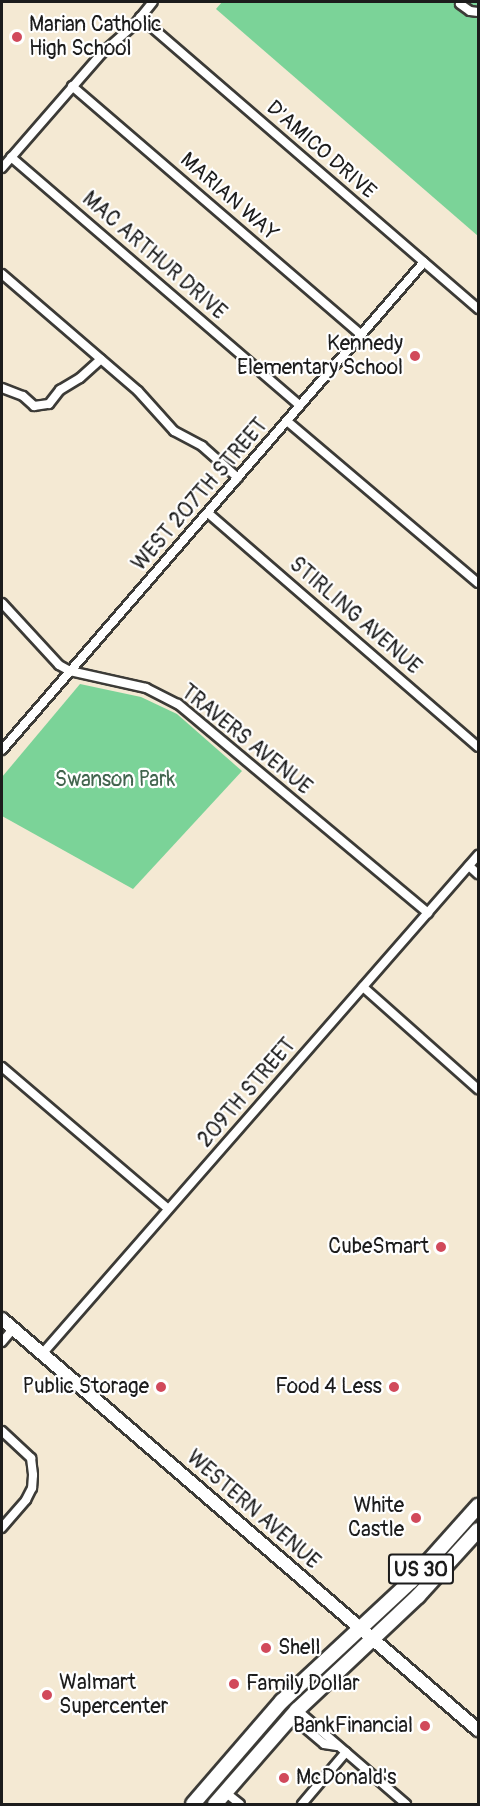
<!DOCTYPE html>
<html>
<head>
<meta charset="utf-8">
<style>
	body { margin:0 }
	#map { position:relative; width:480px; height:1806px; overflow:hidden; background:#f4e9d3; font-family:Pangolin,sans-serif }
	div>[style] { position:absolute }
	[style*='--x'] { left:calc(var(--x)*1px); top:calc(var(--y)*1px); width:calc(var(--w)*1px); rotate:calc(var(--a)*1deg) }
	.green>* { inset:0; background:#7bd398 }
	.roads { filter:drop-shadow(2px 0 #3c3b37) drop-shadow(-2px 0 #3c3b37) drop-shadow(0 2px #3c3b37) drop-shadow(0 -2px #3c3b37) }
	.minor>* { height:8px; margin:-4px; padding:0 4px; transform-origin:4px; border-radius:4px; background:#fff }
	.secondary>* { height:12px; margin:-6px; padding:0 6px; transform-origin:6px; border-radius:6px; background:#fff }
	.primary>* { height:14px; margin:-7px; padding:0 7px; transform-origin:7px; border-radius:7px; background:#fff }
	.dots>* { width:16px; height:16px; translate:-50% -50%; box-sizing:border-box; border:3px solid #fff; border-radius:50% }
	span { translate:-50% -50%; white-space:nowrap; text-align:center; line-height:1.15; -webkit-text-stroke:4.5px #fff; paint-order:stroke }
	.shield-label span { padding:2px 4px; background:#fff; border:2px solid; border-radius:4px; -webkit-text-stroke-width:0 }
	.shield-label { font-size:20px; color:#1c1c1c; font-weight:700 }
	.poi-label { font-size:21px; color:#1c1c1c }
	.left { translate:0 -50%; text-align:left }
	.right { translate:-100% -50%; text-align:right }
	.street-label { font-size:21px; color:#1c1c1c }
	.park-label { font-size:21px; color:#42654e }
	.frame { position:absolute; inset:0; border:3px solid #1c1c1c; pointer-events:none }
</style>
</head>
<body>
<div id="map">
	<div class="green">
		<div style="clip-path:polygon(222px 2px,478px 2px,478px 236px,216px 9px)"></div>
		<div style="clip-path:polygon(80px 684px,141px 697px,177px 714px,242px 771px,133px 889px,2px 816px,2px 777px)"></div>
	</div>
	<div class="roads">
		<div class="minor">
			<div style="--x:460;--y:4;--w:12;--a:35"></div>
			<div style="--x:470;--y:11;--w:8;--a:7"></div>
			<div style="--x:140;--y:17;--w:447;--a:40.8"></div>
			<div style="--x:72;--y:86;--w:382;--a:40.7"></div>
			<div style="--x:11;--y:157;--w:381;--a:40.7"></div>
			<div style="--x:2;--y:168;--w:151;--a:-49"></div>
			<div style="--x:101;--y:54;--w:45;--a:-41.4"></div>
			<div style="--x:135;--y:24;--w:28;--a:-51"></div>
			<div style="--x:2;--y:274;--w:179;--a:40.7"></div>
			<div style="--x:138;--y:391;--w:54;--a:48"></div>
			<div style="--x:174;--y:431;--w:32;--a:28"></div>
			<div style="--x:202;--y:446;--w:48;--a:41.6"></div>
			<div style="--x:2;--y:388;--w:22;--a:21"></div>
			<div style="--x:23;--y:396;--w:15;--a:42"></div>
			<div style="--x:34;--y:406;--w:15;--a:-8"></div>
			<div style="--x:49;--y:404;--w:18;--a:-52"></div>
			<div style="--x:60;--y:390;--w:23;--a:-31"></div>
			<div style="--x:80;--y:378;--w:28;--a:-42"></div>
			<div style="--x:287;--y:421;--w:250;--a:40.3"></div>
			<div style="--x:208;--y:513;--w:357;--a:40.9"></div>
			<div style="--x:2;--y:603;--w:84;--a:47.4"></div>
			<div style="--x:59;--y:665;--w:13;--a:29"></div>
			<div style="--x:70;--y:671;--w:78;--a:12.6"></div>
			<div style="--x:146;--y:688;--w:36;--a:27"></div>
			<div style="--x:178;--y:704;--w:326;--a:39.9"></div>
			<div style="--x:2;--y:750;--w:645;--a:-49.15"></div>
			<div style="--x:469;--y:866;--w:12;--a:42"></div>
			<div style="--x:363;--y:987;--w:154;--a:41.6"></div>
			<div style="--x:2;--y:1067;--w:218;--a:40.5"></div>
			<div style="--x:2;--y:1342;--w:17;--a:-50"></div>
			<div style="--x:42;--y:1354;--w:663;--a:-48.85"></div>
			<div style="--x:2;--y:1431;--w:40;--a:43"></div>
			<div style="--x:31;--y:1458;--w:17;--a:83"></div>
			<div style="--x:33;--y:1475;--w:13;--a:94"></div>
			<div style="--x:32;--y:1488;--w:13;--a:117"></div>
			<div style="--x:26;--y:1500;--w:37;--a:131"></div>
			<div style="--x:297;--y:1710;--w:144;--a:40.8"></div>
			<div style="--x:291;--y:1716;--w:43;--a:40.3"></div>
			<div style="--x:324;--y:1744;--w:13;--a:9"></div>
			<div style="--x:225;--y:1792;--w:19;--a:39"></div>
			<div style="--x:302;--y:1804;--w:68;--a:-49.8"></div>
		</div>
		<div class="secondary">
			<div style="--x:2;--y:1319;--w:629;--a:40.81"></div>
		</div>
		<div class="primary">
			<div style="--x:193;--y:1804;--w:136;--a:-49.2"></div>
			<div style="--x:282;--y:1701;--w:176;--a:-42.9"></div>
			<div style="--x:411;--y:1581;--w:101;--a:-48.2"></div>
			<div style="--x:215;--y:1804;--w:125;--a:-48.9"></div>
			<div style="--x:297;--y:1710;--w:166;--a:-43.3"></div>
			<div style="--x:418;--y:1596;--w:89;--a:-47.7"></div>
		</div>
	</div>
	<div class="dots">
		<div style="left:17px;top:37px;background:#d1495b"></div>
		<div style="left:415px;top:356px;background:#d1495b"></div>
		<div style="left:441px;top:1247px;background:#d1495b"></div>
		<div style="left:161px;top:1387px;background:#d1495b"></div>
		<div style="left:394px;top:1387px;background:#d1495b"></div>
		<div style="left:416px;top:1518px;background:#d1495b"></div>
		<div style="left:266px;top:1648px;background:#d1495b"></div>
		<div style="left:234px;top:1684px;background:#d1495b"></div>
		<div style="left:47px;top:1695px;background:#d1495b"></div>
		<div style="left:425px;top:1726px;background:#d1495b"></div>
		<div style="left:284px;top:1778px;background:#d1495b"></div>
	</div>
	<div class="shield-label">
		<span style="left:421px;top:1569px">US 30</span>
	</div>
	<div class="poi-label">
		<span class="left" style="left:29px;top:37px">Marian Catholic<br>High School</span>
		<span class="right" style="left:403px;top:356px">Kennedy<br>Elementary School</span>
		<span class="right" style="left:429px;top:1247px">CubeSmart</span>
		<span class="right" style="left:149px;top:1387px">Public Storage</span>
		<span class="right" style="left:382px;top:1387px">Food 4 Less</span>
		<span class="right" style="left:404px;top:1518px">White<br>Castle</span>
		<span class="left" style="left:278px;top:1648px">Shell</span>
		<span class="left" style="left:59px;top:1695px">Walmart<br>Supercenter</span>
		<span class="left" style="left:246px;top:1684px">Family Dollar</span>
		<span class="right" style="left:413px;top:1726px">BankFinancial</span>
		<span class="left" style="left:296px;top:1778px">McDonald's</span>
	</div>
	<div class="street-label">
		<span style="left:321px;top:150px;rotate:41deg">D'AMICO DRIVE</span>
		<span style="left:229px;top:197px;rotate:41deg">MARIAN WAY</span>
		<span style="left:154px;top:256px;rotate:41deg">MAC ARTHUR DRIVE</span>
		<span style="left:200px;top:495px;rotate:-49deg">WEST 207TH STREET</span>
		<span style="left:355px;top:616px;rotate:41deg">STIRLING AVENUE</span>
		<span style="left:246px;top:740px;rotate:39deg">TRAVERS AVENUE</span>
		<span style="left:247px;top:1093px;rotate:-49deg">209TH STREET</span>
		<span style="left:253px;top:1510px;rotate:41deg">WESTERN AVENUE</span>
	</div>
	<div class="park-label">
		<span style="left:115px;top:780px">Swanson Park</span>
	</div>
	<div class="frame"></div>
</div>
</body>
</html>
